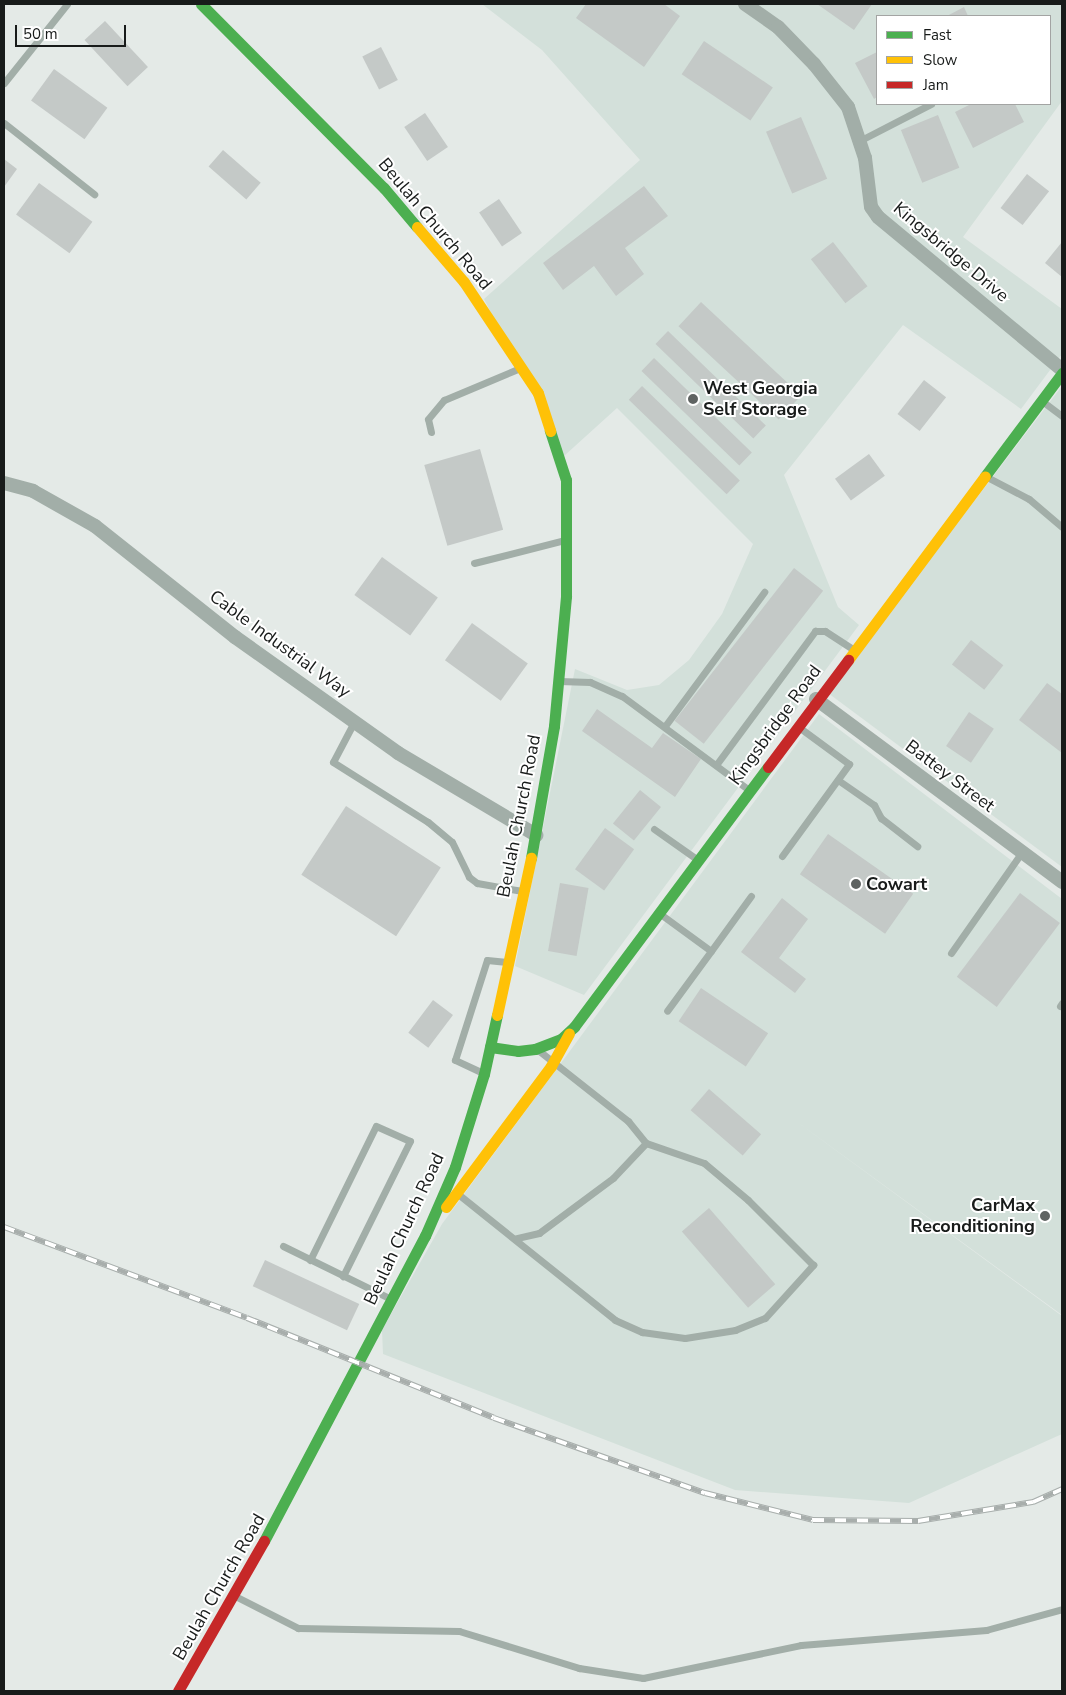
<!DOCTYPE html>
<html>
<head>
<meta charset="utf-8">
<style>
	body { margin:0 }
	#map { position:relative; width:1066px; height:1695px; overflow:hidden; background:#e4eae7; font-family:"Nunito Sans",sans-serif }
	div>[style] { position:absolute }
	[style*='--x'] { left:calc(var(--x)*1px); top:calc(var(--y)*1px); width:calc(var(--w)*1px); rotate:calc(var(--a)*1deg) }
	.built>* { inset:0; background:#d3e0da }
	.building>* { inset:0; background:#c4c9c7; transform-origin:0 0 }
	.lane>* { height:7px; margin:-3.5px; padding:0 3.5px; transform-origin:3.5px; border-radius:3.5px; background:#a2aea8 }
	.street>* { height:14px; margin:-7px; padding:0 7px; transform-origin:7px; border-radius:7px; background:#a2aea8 }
	.fast>* { height:11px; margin:-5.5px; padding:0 5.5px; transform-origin:5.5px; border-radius:5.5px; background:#4caf50 }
	.slow>* { height:11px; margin:-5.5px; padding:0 5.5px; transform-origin:5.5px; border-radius:5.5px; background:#ffc107 }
	.jam>* { height:11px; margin:-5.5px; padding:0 5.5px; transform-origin:5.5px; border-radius:5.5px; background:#c62828 }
	.rail>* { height:5.5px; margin-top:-2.75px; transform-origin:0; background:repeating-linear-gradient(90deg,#fff 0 11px,#a8aeac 0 22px); box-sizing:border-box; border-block:1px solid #a8aeac }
	.dots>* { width:14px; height:14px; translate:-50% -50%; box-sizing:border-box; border:2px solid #fff; border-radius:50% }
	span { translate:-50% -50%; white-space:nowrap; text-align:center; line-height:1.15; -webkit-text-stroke:4px #fff; paint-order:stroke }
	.street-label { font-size:18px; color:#181b1a }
	.poi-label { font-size:18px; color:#181b1a; font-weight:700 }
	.left { translate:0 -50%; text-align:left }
	.right { translate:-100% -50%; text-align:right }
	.frame { position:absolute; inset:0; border:5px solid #181b1a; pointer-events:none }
	.legend { position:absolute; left:876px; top:15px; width:175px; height:90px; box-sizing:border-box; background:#fff; border:1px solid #a3a4a3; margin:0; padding:6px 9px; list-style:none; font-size:15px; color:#181b1a }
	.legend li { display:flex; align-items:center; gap:10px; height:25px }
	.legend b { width:25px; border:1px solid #a3a4a3 }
	.scale { position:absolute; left:15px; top:25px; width:111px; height:22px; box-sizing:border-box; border:2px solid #181b1a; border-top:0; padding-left:6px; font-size:15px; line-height:18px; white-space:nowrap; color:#181b1a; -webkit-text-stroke:4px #fff; paint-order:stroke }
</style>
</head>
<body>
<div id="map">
	<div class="built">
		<div style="clip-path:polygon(evenodd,482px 4px,1062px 4px,1062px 101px,963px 237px,1062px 309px,1062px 354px,1021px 409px,903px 325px,784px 475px,838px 607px,859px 625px,584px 995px,515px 966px,575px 669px,627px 690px,659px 685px,689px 660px,722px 614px,753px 544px,617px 408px,564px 456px,484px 299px,640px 160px,542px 50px,482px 4px,877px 16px,1050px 16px,1050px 104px,877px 104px,877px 16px)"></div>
		<div style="clip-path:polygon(1062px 386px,1062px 867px,828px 693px)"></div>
		<div style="clip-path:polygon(819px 714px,1062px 899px,1062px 1315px,789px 1116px,1062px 1316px,1062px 1434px,909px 1503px,735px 1490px,383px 1354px,382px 1330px,442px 1224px)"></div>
	</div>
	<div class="building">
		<div style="clip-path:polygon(586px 4px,664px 4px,680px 16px,644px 67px,576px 18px)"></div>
		<div style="clip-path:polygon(817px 4px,872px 4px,854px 30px)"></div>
		<div style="clip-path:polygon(964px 7px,968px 16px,947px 16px)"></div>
		<div style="left:105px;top:21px;width:63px;height:28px;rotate:47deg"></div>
		<div style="left:704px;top:41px;width:83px;height:40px;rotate:34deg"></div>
		<div style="left:381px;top:47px;width:37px;height:21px;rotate:63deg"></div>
		<div style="clip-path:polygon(877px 52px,877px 97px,874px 99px,855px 63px)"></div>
		<div style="left:54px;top:69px;width:66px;height:39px;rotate:36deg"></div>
		<div style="clip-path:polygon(971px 104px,1015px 104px,1024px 122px,973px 148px,955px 112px)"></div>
		<div style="left:425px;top:113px;width:41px;height:25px;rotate:56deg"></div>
		<div style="left:938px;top:115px;width:57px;height:40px;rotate:68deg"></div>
		<div style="left:801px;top:117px;width:67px;height:38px;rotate:67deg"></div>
		<div style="left:223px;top:150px;width:50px;height:22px;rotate:41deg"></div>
		<div style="clip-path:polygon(4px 159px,17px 169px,4px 187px)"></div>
		<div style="left:1027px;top:174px;width:28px;height:43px;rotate:38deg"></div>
		<div style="left:39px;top:183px;width:66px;height:39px;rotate:36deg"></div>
		<div style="clip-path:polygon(644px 186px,668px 216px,625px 248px,644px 274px,616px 296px,594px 266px,563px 290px,543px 263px)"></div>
		<div style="left:499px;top:199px;width:41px;height:24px;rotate:56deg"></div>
		<div style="left:833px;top:242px;width:56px;height:28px;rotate:52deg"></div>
		<div style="clip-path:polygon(1062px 242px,1062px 277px,1045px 263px)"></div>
		<div style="left:701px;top:302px;width:137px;height:33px;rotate:43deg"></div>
		<div style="left:668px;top:331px;width:136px;height:18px;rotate:44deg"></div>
		<div style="left:654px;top:358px;width:136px;height:18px;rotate:44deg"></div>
		<div style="left:924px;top:380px;width:28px;height:43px;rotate:38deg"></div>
		<div style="left:642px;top:386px;width:136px;height:19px;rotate:44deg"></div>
		<div style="left:480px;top:449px;width:84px;height:58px;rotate:74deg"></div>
		<div style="left:869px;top:454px;width:27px;height:42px;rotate:54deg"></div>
		<div style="left:382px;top:557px;width:69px;height:47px;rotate:36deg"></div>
		<div style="left:794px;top:568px;width:37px;height:194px;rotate:38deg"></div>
		<div style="left:472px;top:623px;width:69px;height:46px;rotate:36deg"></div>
		<div style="left:971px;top:640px;width:41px;height:31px;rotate:38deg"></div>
		<div style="clip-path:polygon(1047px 683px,1062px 694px,1062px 753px,1019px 720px)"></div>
		<div style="clip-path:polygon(597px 709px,652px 748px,663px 733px,701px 759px,675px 797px,582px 731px)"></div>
		<div style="left:969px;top:712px;width:30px;height:41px;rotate:34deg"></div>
		<div style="left:640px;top:790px;width:27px;height:43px;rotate:39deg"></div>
		<div style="left:346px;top:806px;width:113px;height:82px;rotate:33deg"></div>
		<div style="left:605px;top:828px;width:36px;height:51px;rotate:36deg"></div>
		<div style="left:828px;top:834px;width:104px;height:49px;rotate:35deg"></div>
		<div style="left:560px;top:883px;width:29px;height:69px;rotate:10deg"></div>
		<div style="left:1020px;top:893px;width:50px;height:105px;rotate:37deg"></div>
		<div style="clip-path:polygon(782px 898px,808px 919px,779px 958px,806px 979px,795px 993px,741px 952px)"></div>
		<div style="left:701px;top:988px;width:81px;height:40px;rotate:34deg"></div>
		<div style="left:433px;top:1000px;width:25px;height:41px;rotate:37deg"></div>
		<div style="left:709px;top:1089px;width:69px;height:28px;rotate:41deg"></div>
		<div style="left:709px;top:1208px;width:101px;height:36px;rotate:49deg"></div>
		<div style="left:265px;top:1260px;width:104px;height:29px;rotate:25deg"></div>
	</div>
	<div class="lane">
		<div style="--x:4;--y:83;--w:101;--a:-51.4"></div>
		<div style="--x:4;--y:123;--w:115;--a:38.3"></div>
		<div style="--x:859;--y:141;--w:81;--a:-27.2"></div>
		<div style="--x:1042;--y:401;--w:25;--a:37"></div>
		<div style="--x:431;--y:432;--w:13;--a:-103"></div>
		<div style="--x:428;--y:419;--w:25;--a:-50"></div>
		<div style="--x:444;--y:400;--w:82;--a:-22.8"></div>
		<div style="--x:987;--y:477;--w:47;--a:27.6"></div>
		<div style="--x:1029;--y:499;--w:43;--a:40.3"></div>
		<div style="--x:474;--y:563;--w:94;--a:-14.2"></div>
		<div style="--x:559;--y:681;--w:31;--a:2"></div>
		<div style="--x:590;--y:682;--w:35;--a:24"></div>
		<div style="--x:622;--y:696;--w:158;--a:36.5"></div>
		<div style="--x:354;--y:722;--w:45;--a:117.7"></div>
		<div style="--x:333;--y:762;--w:112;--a:32.3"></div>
		<div style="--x:428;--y:822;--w:31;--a:40"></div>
		<div style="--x:452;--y:842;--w:39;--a:64"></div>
		<div style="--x:469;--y:877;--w:10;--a:37"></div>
		<div style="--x:477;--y:883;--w:46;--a:10.1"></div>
		<div style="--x:665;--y:726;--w:167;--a:-53.5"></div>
		<div style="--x:716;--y:765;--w:167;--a:-53.5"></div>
		<div style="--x:815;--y:631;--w:10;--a:0"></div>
		<div style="--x:825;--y:631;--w:33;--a:33"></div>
		<div style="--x:838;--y:780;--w:44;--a:34.8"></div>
		<div style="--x:874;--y:805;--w:15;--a:62"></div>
		<div style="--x:881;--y:818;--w:46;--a:37.9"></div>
		<div style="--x:654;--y:829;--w:54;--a:35.2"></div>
		<div style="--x:782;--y:856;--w:114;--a:-53.9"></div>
		<div style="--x:849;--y:764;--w:61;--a:-143.7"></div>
		<div style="--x:659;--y:913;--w:64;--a:36.2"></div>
		<div style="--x:711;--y:951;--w:74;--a:126.3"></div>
		<div style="--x:711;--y:951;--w:68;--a:-54"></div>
		<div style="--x:951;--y:953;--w:123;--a:-54.9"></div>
		<div style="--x:1060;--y:1006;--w:4;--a:-56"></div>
		<div style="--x:538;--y:1050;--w:115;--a:38.3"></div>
		<div style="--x:628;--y:1121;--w:28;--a:51"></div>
		<div style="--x:483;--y:1073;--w:31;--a:-155"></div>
		<div style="--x:455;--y:1060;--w:105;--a:-72.3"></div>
		<div style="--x:487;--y:960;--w:20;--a:6"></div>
		<div style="--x:458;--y:1194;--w:201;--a:38.7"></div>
		<div style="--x:615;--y:1320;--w:30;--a:24"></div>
		<div style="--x:642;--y:1332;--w:43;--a:7.9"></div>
		<div style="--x:685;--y:1338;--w:51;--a:-9.1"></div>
		<div style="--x:735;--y:1330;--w:32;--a:-22"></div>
		<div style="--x:765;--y:1318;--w:72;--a:-47.8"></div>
		<div style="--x:813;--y:1265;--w:92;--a:-135"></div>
		<div style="--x:748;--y:1200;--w:57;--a:-139.9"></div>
		<div style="--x:704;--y:1163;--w:61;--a:-161"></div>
		<div style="--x:646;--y:1143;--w:48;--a:133.3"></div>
		<div style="--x:613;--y:1178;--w:92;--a:143.4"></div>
		<div style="--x:539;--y:1233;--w:23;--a:167"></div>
		<div style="--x:283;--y:1246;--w:120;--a:26.1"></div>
		<div style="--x:310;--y:1260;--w:149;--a:-63.8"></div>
		<div style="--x:376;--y:1126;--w:37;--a:24"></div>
		<div style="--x:410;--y:1141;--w:151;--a:116.4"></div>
		<div style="--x:235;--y:1596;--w:71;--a:26.9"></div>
		<div style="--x:298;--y:1628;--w:161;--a:1.1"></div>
		<div style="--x:459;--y:1631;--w:126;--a:17.1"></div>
		<div style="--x:579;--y:1668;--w:65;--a:8.9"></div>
		<div style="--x:643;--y:1678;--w:161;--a:-11.8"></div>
		<div style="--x:801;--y:1645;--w:186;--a:-4.6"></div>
		<div style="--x:986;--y:1630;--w:79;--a:-15.4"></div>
	</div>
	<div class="street">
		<div style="--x:745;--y:4;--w:40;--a:34.9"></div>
		<div style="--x:778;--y:27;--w:52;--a:45.8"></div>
		<div style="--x:814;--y:64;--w:55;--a:51.7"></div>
		<div style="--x:848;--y:107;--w:54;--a:71.6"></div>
		<div style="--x:865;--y:158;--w:49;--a:83"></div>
		<div style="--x:871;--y:207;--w:12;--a:55"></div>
		<div style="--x:878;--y:217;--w:239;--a:39.7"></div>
		<div style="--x:4;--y:483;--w:30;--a:15"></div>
		<div style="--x:33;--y:491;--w:71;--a:29.4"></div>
		<div style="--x:95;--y:526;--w:179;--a:38.4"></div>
		<div style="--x:235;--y:637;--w:200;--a:35.4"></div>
		<div style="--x:398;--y:753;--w:161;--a:30.7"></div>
		<div style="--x:816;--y:699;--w:307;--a:36.6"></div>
	</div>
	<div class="fast">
		<div style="--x:201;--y:4;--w:260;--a:45.2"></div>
		<div style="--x:384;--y:188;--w:51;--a:49.8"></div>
		<div style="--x:985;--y:476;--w:129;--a:-53.2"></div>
		<div style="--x:531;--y:858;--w:134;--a:-80.1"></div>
		<div style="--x:554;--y:726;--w:131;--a:-84.7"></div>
		<div style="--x:566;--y:596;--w:116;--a:-90"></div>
		<div style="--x:566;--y:480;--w:52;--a:-108.1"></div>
		<div style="--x:490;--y:1047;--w:28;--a:8"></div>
		<div style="--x:518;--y:1051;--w:17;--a:-7"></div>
		<div style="--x:535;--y:1049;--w:28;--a:-21"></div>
		<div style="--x:561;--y:1039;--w:18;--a:-43"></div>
		<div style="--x:574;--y:1027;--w:324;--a:-53.3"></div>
		<div style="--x:264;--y:1541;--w:345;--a:-62.2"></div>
		<div style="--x:425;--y:1236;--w:75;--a:-66.5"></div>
		<div style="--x:455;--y:1167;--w:97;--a:-72.7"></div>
		<div style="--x:484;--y:1074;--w:60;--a:-77.6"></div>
	</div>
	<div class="slow">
		<div style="--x:417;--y:227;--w:72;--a:49.5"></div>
		<div style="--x:464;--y:282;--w:133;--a:56.3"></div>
		<div style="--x:538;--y:393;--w:40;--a:72"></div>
		<div style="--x:848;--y:660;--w:229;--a:-53.3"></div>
		<div style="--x:497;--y:1015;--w:161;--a:-77.8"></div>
		<div style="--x:446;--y:1207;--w:176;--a:-53.3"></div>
		<div style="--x:551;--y:1066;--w:37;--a:-61"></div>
	</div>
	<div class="jam">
		<div style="--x:768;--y:767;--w:134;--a:-53.2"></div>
		<div style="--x:178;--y:1691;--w:173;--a:-60.2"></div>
	</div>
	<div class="rail">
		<div style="--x:4;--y:1227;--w:259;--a:20.5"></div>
		<div style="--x:247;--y:1318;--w:266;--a:22"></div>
		<div style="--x:494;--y:1418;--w:224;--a:19.6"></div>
		<div style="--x:705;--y:1493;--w:111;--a:14"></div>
		<div style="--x:813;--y:1520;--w:105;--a:0.5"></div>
		<div style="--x:918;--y:1521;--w:117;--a:-9.4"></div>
		<div style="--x:1033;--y:1502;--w:32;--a:-24"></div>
	</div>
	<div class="dots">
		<div style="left:693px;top:399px;background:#5f6362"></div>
		<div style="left:856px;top:884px;background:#5f6362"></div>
		<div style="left:1045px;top:1216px;background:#5f6362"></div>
	</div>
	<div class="street-label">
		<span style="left:435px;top:224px;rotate:50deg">Beulah Church Road</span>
		<span style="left:951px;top:252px;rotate:40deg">Kingsbridge Drive</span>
		<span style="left:280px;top:644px;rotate:36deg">Cable Industrial Way</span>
		<span style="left:775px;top:725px;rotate:-54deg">Kingsbridge Road</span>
		<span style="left:950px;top:776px;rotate:37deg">Battey Street</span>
		<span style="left:519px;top:816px;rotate:-79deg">Beulah Church Road</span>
		<span style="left:404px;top:1229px;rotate:-65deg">Beulah Church Road</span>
		<span style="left:219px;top:1587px;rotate:-60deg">Beulah Church Road</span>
	</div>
	<div class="poi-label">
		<span class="left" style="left:703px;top:399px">West Georgia<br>Self Storage</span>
		<span class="left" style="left:866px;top:884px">Cowart</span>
		<span class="right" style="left:1035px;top:1216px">CarMax<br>Reconditioning</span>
	</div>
	<div class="frame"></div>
	<ul class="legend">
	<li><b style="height:6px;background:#4caf50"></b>Fast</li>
	<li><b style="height:6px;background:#ffc107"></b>Slow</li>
	<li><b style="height:6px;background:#c62828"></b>Jam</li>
	</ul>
	<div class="scale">50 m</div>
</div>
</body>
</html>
